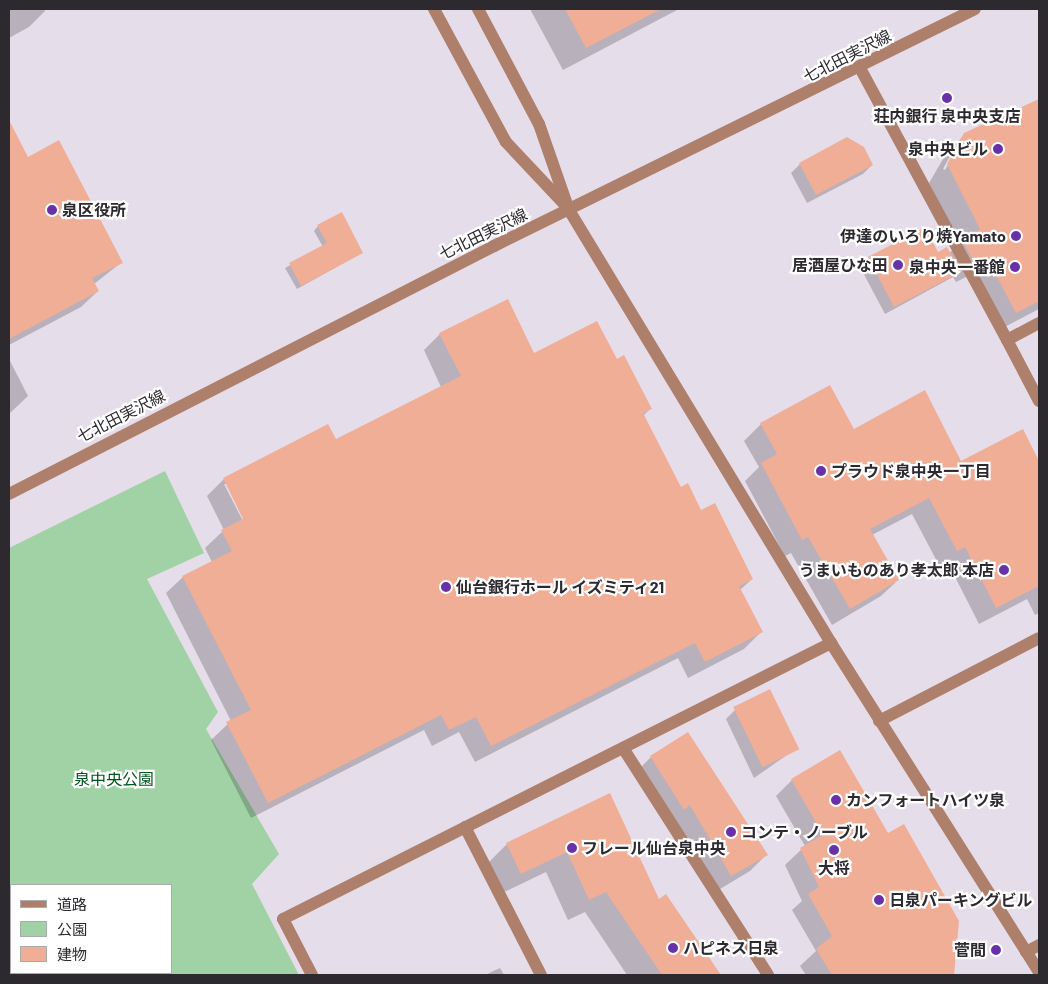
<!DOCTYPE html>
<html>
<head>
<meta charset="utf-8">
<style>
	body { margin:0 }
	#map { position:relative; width:1048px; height:984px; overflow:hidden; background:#e6ddea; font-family:Barlow,"Noto Sans JP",sans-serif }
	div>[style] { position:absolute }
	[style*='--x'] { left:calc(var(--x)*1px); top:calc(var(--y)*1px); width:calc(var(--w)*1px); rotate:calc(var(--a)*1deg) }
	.green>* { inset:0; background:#a0d2a5 }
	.shadow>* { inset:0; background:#0003 }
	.building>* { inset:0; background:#f1ae96; transform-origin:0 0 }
	.minor>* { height:12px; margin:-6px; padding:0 6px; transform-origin:6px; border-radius:6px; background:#ae7f6a }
	.dots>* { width:14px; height:14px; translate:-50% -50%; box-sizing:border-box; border:2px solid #fff; border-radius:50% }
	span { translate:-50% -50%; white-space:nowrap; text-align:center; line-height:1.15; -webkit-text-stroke:4.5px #fff; paint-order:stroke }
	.street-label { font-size:16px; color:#2d2a2f }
	.poi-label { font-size:16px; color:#2d2a2f; font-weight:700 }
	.right { translate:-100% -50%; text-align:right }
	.left { translate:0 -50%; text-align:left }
	.park-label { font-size:16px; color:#00561c }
	.frame { position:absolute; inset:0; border:10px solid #2d2a2f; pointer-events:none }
	.legend { position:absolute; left:10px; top:884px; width:162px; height:90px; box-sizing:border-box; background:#fff; border:1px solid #abaaac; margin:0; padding:6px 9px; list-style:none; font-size:15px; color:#2d2a2f }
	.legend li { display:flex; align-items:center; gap:10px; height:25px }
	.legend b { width:25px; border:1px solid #abaaac }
</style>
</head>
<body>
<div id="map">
	<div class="green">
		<div style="clip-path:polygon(evenodd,165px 471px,204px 553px,147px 579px,218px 712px,206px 729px,279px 854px,252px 884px,299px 975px,9px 975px,9px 548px,165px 471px,11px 885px,171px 885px,171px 973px,11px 973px,11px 885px)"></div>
	</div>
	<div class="shadow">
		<div style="clip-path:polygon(9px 9px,44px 9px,45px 11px,29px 27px,9px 38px)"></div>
		<div style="clip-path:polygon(530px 9px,679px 9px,563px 70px)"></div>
		<div style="clip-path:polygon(evenodd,1039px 101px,1039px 309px,997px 331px,968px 276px,956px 282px,953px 277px,885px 314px,860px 267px,869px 258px,949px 253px,959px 244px,929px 183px,946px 154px,965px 134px,1039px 101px,955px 147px,958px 147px,945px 170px,943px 169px,955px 147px)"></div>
		<div style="clip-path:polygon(9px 123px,27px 158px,122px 262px,94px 284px,98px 291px,81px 307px,9px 345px)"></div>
		<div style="clip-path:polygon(800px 164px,872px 165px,863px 174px,807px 203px,791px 173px)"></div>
		<div style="clip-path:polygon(318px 226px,362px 253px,297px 289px,285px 268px,323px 247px,314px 231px)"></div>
		<div style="clip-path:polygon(evenodd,440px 334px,534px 354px,616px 361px,650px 409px,643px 416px,681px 489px,752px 579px,740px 590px,761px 632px,744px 649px,688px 678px,678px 658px,475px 762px,459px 732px,432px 746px,424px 730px,251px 818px,211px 740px,231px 721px,166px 593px,183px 577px,212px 562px,205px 548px,224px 530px,207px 496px,224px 479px,336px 441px,441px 387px,424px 350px,440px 334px,224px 484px,227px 484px,247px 524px,245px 525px,224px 484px)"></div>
		<div style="clip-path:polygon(9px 359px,28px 396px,9px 414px)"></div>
		<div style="clip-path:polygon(761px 424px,853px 431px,961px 463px,1022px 431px,1039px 463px,1039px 613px,1035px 615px,1027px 599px,979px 624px,948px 563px,940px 567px,912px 514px,872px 535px,898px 580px,881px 596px,832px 625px,791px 553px,785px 556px,745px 481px,759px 467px,744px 441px)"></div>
		<div style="clip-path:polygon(735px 710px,797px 748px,754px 778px,726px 719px)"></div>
		<div style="clip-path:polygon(651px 757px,766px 855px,750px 871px,715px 892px,635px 773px)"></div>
		<div style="clip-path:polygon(792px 780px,888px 834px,957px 922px,953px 975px,806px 975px,800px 966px,816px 951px,792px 910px,802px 901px,785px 865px,805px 846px,776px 796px)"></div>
		<div style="clip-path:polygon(609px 795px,659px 901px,666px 896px,719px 975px,627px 975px,585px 912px,568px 920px,546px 872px,500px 894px,486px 865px,507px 844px)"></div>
		<div style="clip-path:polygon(500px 968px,504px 975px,485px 975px)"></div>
	</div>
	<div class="building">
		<div style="clip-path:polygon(565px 9px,661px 9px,586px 48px)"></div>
		<div style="clip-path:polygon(1039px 99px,1039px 301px,1016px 313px,987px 258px,975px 264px,962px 239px,980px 229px,947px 164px,964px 133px)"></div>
		<div style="clip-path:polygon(9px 120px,28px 157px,59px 140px,123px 263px,92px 278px,99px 291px,9px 339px)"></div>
		<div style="clip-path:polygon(847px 137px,864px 147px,873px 165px,816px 195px,799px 163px)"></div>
		<div style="clip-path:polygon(342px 212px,363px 253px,301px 286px,289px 263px,327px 243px,317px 225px)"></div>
		<div style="clip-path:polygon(925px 227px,938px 252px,947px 247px,961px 272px,894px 307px,868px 257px)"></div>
		<div style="clip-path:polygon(508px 299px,534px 353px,597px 321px,617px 359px,624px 355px,652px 409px,643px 413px,681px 487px,688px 483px,701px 510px,715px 503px,753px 579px,739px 586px,763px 632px,705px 662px,695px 643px,491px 746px,476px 717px,449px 730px,441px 715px,268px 803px,226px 722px,251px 710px,182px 576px,232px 551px,221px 530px,243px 519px,223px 478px,328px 424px,336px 439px,461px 376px,439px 333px)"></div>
		<div style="clip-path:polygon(830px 385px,854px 429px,925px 390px,961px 461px,1023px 429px,1039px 461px,1039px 586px,996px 608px,965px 547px,957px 551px,929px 498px,870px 529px,899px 580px,850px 609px,808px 537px,802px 540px,761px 463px,777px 454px,760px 423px)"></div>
		<div style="left:770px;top:689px;width:67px;height:41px;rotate:64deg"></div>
		<div style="clip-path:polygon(688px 732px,768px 855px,731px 876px,690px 805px,684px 810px,650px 756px)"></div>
		<div style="clip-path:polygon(840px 750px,888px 833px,904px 824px,959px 921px,954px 975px,832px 975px,816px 949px,832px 936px,808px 894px,819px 887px,800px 848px,823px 835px,791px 779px)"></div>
		<div style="clip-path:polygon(610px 793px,659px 899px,666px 894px,721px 975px,662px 975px,606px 892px,589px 900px,567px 852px,521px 874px,506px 843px)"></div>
	</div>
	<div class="minor">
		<div style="--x:434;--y:9;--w:151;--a:61.6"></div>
		<div style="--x:506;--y:142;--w:88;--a:46.8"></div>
		<div style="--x:478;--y:9;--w:130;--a:62.1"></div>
		<div style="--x:539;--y:124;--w:91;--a:70.8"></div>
		<div style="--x:569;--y:210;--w:506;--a:58.82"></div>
		<div style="--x:831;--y:643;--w:389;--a:57.7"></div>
		<div style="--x:860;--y:68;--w:309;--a:61.6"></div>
		<div style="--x:1039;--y:323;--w:36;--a:152"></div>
		<div style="--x:1007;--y:340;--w:69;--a:62.3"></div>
		<div style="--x:9;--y:494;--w:545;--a:-27.08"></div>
		<div style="--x:494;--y:246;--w:536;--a:-26.23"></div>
		<div style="--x:879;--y:721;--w:180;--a:-27.4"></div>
		<div style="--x:623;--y:748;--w:269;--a:57.4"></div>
		<div style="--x:465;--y:827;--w:166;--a:62.8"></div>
		<div style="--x:1026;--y:952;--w:15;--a:-28"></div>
		<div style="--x:312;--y:975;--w:63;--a:-117.4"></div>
		<div style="--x:283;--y:919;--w:614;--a:-26.73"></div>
	</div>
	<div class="dots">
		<div style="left:947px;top:98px;background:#6831a8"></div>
		<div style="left:998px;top:149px;background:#6831a8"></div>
		<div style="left:52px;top:210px;background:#6831a8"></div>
		<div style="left:1016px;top:236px;background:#6831a8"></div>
		<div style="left:898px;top:265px;background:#6831a8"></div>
		<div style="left:1015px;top:267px;background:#6831a8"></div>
		<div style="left:821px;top:471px;background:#6831a8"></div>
		<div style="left:1004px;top:570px;background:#6831a8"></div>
		<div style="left:446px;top:587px;background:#6831a8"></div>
		<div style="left:836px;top:800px;background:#6831a8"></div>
		<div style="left:731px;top:832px;background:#6831a8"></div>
		<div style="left:572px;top:848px;background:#6831a8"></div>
		<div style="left:834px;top:850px;background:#6831a8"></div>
		<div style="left:879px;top:900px;background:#6831a8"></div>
		<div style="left:673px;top:948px;background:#6831a8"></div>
		<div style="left:996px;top:950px;background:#6831a8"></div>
	</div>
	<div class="street-label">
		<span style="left:847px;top:56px;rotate:-27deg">七北田実沢線</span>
		<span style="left:483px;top:234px;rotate:-26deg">七北田実沢線</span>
		<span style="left:121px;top:416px;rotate:-27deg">七北田実沢線</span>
	</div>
	<div class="poi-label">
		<span style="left:947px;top:116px">荘内銀行 泉中央支店</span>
		<span class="right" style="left:988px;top:149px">泉中央ビル</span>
		<span class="left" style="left:62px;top:210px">泉区役所</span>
		<span class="right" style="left:1006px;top:236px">伊達のいろり焼Yamato</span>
		<span class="right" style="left:888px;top:265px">居酒屋ひな田</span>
		<span class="right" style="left:1005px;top:267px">泉中央一番館</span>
		<span class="left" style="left:831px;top:471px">プラウド泉中央一丁目</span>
		<span class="right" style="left:994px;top:570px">うまいものあり孝太郎 本店</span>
		<span class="left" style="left:456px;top:587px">仙台銀行ホール イズミティ21</span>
		<span class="left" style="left:846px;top:800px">カンフォートハイツ泉</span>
		<span class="left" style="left:741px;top:832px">コンテ・ノーブル</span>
		<span class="left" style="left:582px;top:848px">フレール仙台泉中央</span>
		<span style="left:834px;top:868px">大将</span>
		<span class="left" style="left:889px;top:900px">日泉パーキングビル</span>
		<span class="left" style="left:683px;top:948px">ハピネス日泉</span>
		<span class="right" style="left:986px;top:950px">菅間</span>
	</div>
	<div class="park-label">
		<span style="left:114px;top:779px">泉中央公園</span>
	</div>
	<div class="frame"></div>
	<ul class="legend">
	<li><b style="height:6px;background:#ae7f6a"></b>道路</li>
	<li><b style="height:14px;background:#a0d2a5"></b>公園</li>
	<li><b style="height:14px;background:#f1ae96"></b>建物</li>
	</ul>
</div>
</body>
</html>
